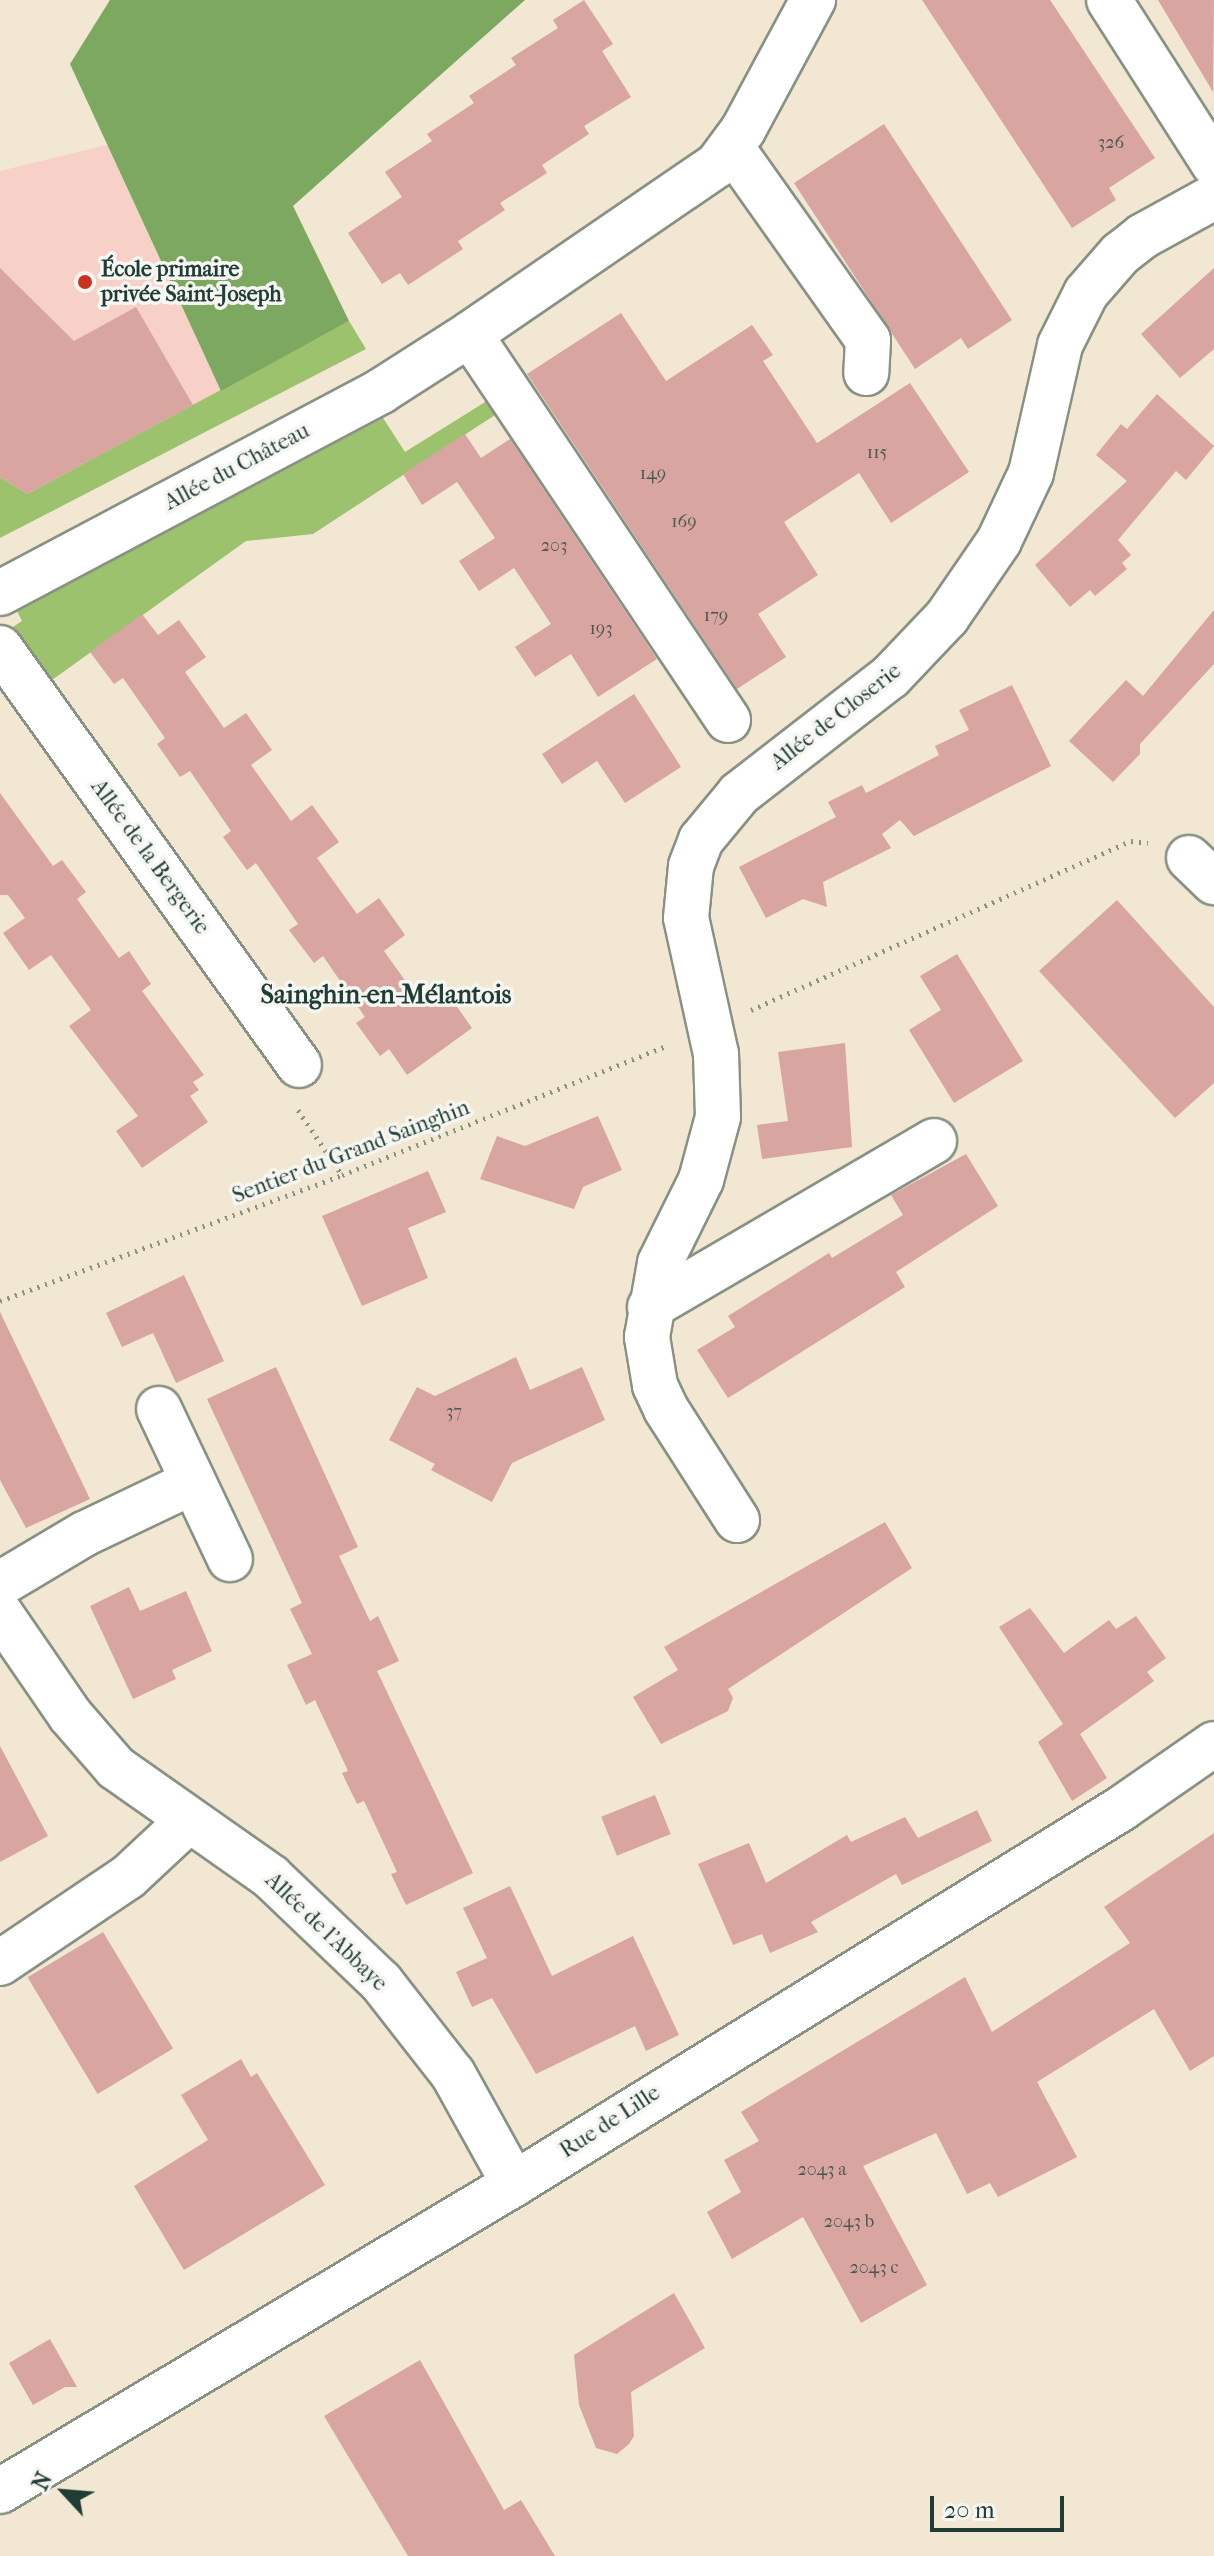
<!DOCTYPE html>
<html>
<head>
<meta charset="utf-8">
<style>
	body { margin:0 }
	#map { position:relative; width:1214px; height:2556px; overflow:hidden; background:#f1e7d2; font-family:"IM FELL French Canon",serif }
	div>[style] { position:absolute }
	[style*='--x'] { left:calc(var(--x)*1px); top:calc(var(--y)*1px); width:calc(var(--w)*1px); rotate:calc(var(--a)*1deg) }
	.built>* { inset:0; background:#f7d1c7 }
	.green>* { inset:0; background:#9cc26d }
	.forest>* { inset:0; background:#7da860 }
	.building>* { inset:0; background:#d8a5a1; transform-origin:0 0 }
	.path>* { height:5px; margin-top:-2.5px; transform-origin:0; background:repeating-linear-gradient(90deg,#889283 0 2px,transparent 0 8px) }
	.roads { filter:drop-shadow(2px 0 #889283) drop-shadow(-2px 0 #889283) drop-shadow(0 2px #889283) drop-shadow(0 -2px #889283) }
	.minor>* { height:44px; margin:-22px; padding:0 22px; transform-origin:22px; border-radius:22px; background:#fff }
	.major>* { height:44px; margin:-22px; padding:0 22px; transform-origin:22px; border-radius:22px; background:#fff }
	.dots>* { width:22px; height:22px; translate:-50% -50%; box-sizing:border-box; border:4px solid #f6f6f2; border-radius:50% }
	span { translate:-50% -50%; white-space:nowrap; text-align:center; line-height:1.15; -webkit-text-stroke:7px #f6f6f2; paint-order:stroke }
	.number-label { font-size:18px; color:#4d574f }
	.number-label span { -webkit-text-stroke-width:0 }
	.poi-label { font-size:22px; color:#1f3d34; font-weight:700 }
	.left { translate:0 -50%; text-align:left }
	.street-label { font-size:22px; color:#1f3d34 }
	.quarter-label { font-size:26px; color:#1f3d34; font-weight:700 }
	.north { position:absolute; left:24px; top:2452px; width:80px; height:80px; -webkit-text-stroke:6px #f6f6f2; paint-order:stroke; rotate:296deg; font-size:22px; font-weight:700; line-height:32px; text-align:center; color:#1f3d34 }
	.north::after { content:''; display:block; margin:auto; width:28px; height:36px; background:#1f3d34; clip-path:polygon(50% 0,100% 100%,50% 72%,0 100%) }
	.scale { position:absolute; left:930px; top:2496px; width:134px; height:36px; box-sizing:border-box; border:4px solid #1f3d34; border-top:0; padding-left:10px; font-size:24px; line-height:28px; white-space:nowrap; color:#1f3d34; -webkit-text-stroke:6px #f6f6f2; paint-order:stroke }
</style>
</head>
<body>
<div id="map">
	<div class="built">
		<div style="clip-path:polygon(107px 145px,221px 391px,27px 494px,0 477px,0 171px)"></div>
	</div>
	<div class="green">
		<div style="clip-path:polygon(349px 321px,366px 349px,0 538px,0 477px,27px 494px)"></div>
		<div style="clip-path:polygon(490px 399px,498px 413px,313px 534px,246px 541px,45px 685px,7px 631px,22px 621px,17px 611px,383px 418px,405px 452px)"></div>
	</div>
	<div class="forest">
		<div style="clip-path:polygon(110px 0,525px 0,293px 206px,349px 321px,221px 391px,70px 64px)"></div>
	</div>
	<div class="building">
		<div style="clip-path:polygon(584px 0,613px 44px,602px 51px,631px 97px,584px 126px,589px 134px,542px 165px,547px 173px,500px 203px,505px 210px,458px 241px,463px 249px,408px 285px,400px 273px,382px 284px,348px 233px,402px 197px,385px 172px,432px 141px,427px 134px,474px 103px,469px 96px,516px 65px,511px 58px,558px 28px,553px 20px)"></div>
		<div style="clip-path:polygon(922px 0,1050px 0,1155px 158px,1109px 188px,1116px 200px,1072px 228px)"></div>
		<div style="clip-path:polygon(1158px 0,1214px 0,1213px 92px)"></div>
		<div style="clip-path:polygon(884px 124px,1012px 320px,968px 349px,961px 338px,915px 369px,794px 183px)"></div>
		<div style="clip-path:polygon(0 268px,74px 341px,136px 307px,193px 405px,27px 494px,0 477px)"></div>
		<div style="clip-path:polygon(1214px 268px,1214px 349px,1180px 378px,1141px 334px)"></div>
		<div style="clip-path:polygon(621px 313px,666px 381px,752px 325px,773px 355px,763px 361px,817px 443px,910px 383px,969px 472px,891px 523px,859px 473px,784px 522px,818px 575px,758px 614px,786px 657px,737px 689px,527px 374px)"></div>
		<div style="clip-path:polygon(1157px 394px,1214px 446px,1186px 480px,1176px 471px,1118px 540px,1131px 555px,1122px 563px,1127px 569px,1095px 596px,1090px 590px,1070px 607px,1035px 565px,1127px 481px,1096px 455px,1121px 424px,1127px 429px)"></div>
		<div style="clip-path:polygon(465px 434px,481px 458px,510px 439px,657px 659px,598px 697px,571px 654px,535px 677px,515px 647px,551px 624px,514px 568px,479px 591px,459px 561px,495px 538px,457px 482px,422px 505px,403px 474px)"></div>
		<div style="clip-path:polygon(1214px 610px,1214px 664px,1140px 744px,1140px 754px,1113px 782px,1069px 741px,1126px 680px,1143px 696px)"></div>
		<div style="clip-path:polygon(142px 614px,158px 635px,179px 620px,206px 657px,185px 672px,224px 728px,246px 713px,272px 750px,251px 765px,291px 821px,312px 805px,339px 842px,317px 858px,357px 914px,379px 898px,405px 935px,384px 951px,424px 1007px,446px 991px,472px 1028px,407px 1075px,389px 1049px,380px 1056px,356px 1023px,365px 1017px,323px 956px,314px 963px,289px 930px,298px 924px,256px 863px,247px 870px,223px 837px,231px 831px,190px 771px,180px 777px,157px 744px,165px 738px,123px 678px,114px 684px,90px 652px)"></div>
		<div style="clip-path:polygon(1012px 685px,1051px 766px,914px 836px,900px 820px,882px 834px,891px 848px,823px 882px,827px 907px,803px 899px,766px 918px,739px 867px,836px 817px,828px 802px,862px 785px,866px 793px,939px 755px,935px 746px,969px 730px,959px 710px)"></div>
		<div style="clip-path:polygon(634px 694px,681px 767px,625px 803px,597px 761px,562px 784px,542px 754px)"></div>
		<div style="clip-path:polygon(0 793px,53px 866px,62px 860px,86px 892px,77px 899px,119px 958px,129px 951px,151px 984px,142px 991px,204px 1075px,193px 1082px,199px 1090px,190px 1096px,208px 1122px,142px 1168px,116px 1131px,138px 1116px,69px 1026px,91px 1010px,51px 955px,29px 970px,3px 933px,25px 918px,8px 895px,0 895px)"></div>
		<div style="clip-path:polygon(1117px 900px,1214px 1007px,1214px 1083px,1175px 1118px,1039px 971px)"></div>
		<div style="clip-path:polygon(957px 954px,1023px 1061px,954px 1103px,909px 1030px,941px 1010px,920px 976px)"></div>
		<div style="clip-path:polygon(845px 1043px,852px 1147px,762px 1159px,757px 1125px,788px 1121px,778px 1052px)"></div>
		<div style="clip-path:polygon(598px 1116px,622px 1170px,583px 1187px,574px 1209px,480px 1179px,497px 1136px,525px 1146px)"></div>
		<div style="clip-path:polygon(966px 1154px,998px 1206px,896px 1272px,905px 1287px,728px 1398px,697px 1350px,735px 1327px,728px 1316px,829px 1253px,832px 1258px,903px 1215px,891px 1195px)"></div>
		<div style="clip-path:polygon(428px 1171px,446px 1212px,408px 1228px,428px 1278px,362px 1306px,322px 1216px)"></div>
		<div style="clip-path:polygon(184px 1275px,224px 1361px,176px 1383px,153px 1333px,122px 1347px,106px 1313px)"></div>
		<div style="clip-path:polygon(0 1312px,90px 1499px,26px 1528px,0 1480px)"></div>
		<div style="clip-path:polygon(516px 1357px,530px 1390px,582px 1367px,605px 1420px,512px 1463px,492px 1502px,431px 1470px,435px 1464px,389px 1440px,417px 1387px,435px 1396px)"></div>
		<div style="clip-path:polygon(276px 1367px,358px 1547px,339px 1556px,370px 1621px,378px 1616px,399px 1661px,377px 1671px,473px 1873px,406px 1905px,391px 1874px,397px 1872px,364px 1801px,357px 1804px,342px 1773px,348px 1771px,315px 1700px,306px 1705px,287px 1665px,312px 1654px,290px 1609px,302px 1603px,207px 1399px)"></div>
		<div style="clip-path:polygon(885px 1522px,912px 1568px,728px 1689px,733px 1698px,728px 1711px,661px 1744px,633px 1697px,678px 1670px,664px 1647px)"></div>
		<div style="clip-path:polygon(129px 1587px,140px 1611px,186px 1591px,212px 1651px,172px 1670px,176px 1679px,133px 1699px,90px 1606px)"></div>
		<div style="clip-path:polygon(1030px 1608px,1064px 1653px,1109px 1620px,1116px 1629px,1136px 1616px,1166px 1658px,1147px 1672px,1154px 1681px,1080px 1734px,1107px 1778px,1072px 1801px,1038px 1742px,1063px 1724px,999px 1627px)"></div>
		<div style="clip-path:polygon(0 1746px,48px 1836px,0 1862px)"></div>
		<div style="left:655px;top:1795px;width:42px;height:58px;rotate:68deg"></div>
		<div style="clip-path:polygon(977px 1810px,992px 1841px,902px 1885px,896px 1874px,811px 1922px,818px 1932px,770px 1953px,762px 1934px,733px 1945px,698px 1864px,749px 1843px,766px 1883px,847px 1835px,851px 1842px,905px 1817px,918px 1838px)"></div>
		<div style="clip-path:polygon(1214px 1833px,1214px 2056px,1190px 2071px,1154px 2009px,1037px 2082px,1077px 2157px,998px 2197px,990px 2183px,967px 2194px,936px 2133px,863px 2166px,927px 2285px,861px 2323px,803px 2217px,732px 2259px,707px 2212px,741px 2192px,724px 2160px,759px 2141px,741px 2112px,965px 1977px,992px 2032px,1130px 1943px,1104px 1907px)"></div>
		<div style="clip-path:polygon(510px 1886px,552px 1976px,633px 1936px,679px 2035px,646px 2051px,635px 2026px,536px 2074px,492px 1998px,472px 2007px,456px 1972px,487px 1958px,463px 1908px)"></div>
		<div style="left:103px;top:1932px;width:136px;height:88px;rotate:59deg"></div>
		<div style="clip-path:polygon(241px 2059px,251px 2077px,257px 2073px,325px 2185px,184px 2270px,134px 2186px,208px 2140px,181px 2095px)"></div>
		<div style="clip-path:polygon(674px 2293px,705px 2348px,631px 2392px,634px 2436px,629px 2444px,617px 2454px,596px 2448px,579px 2405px,574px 2355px)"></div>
		<div style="clip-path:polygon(50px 2339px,77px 2387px,65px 2387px,33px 2405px,9px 2363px)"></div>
		<div style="clip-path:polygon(420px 2360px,504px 2510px,521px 2500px,555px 2556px,408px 2556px,324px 2416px)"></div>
	</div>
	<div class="path">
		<div style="--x:751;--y:1010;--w:416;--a:-24"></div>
		<div style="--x:1131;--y:841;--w:17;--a:7"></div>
		<div style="--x:298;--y:1110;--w:78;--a:55.9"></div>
		<div style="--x:0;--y:1301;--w:364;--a:-20.2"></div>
		<div style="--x:342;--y:1175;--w:351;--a:-21.7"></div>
	</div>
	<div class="roads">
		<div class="minor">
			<div style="--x:1109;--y:0;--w:195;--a:57.4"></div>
			<div style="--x:732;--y:148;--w:235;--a:54.7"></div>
			<div style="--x:868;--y:340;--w:33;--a:93"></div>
			<div style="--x:0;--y:593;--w:431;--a:-27.9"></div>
			<div style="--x:381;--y:391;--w:106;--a:-32.6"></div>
			<div style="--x:0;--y:648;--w:513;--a:54.36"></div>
			<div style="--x:728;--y:720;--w:464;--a:-123.8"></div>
			<div style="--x:470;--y:334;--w:299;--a:-34.4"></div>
			<div style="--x:717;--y:165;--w:44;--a:-53.4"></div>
			<div style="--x:743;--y:130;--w:148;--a:-61.7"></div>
			<div style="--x:1189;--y:858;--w:35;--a:44"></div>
			<div style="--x:650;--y:1307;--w:329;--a:-30.3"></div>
			<div style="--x:159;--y:1409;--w:166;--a:64.7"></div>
			<div style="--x:737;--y:1520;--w:132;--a:-122.6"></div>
			<div style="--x:666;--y:1409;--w:26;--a:-115"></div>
			<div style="--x:655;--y:1385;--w:49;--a:-99.5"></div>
			<div style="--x:647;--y:1337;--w:75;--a:-80"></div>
			<div style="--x:660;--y:1263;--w:93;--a:-63.7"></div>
			<div style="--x:701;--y:1180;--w:65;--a:-74.9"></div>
			<div style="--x:718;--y:1117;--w:63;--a:-91.8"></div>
			<div style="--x:716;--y:1054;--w:139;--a:-102.4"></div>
			<div style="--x:686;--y:918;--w:52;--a:-84.5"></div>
			<div style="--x:691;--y:866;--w:28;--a:-69"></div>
			<div style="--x:701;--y:840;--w:60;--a:-50.4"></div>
			<div style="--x:739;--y:794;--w:191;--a:-37.8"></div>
			<div style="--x:890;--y:677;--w:83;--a:-46.5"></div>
			<div style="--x:947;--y:617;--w:92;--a:-55.6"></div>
			<div style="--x:999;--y:541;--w:75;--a:-64.8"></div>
			<div style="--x:1031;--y:473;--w:131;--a:-77.2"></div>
			<div style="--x:1060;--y:345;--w:58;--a:-63.4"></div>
			<div style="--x:1086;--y:293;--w:52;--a:-48.9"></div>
			<div style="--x:1120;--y:254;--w:29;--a:-38"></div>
			<div style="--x:1143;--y:236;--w:81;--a:-28.8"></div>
			<div style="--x:0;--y:1584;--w:98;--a:-30.8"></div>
			<div style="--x:84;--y:1534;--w:121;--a:-25.5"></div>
			<div style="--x:0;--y:1613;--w:124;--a:55.5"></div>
			<div style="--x:70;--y:1715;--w:70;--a:49"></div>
			<div style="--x:116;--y:1768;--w:189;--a:35.1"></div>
			<div style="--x:271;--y:1877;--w:152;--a:43.7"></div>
			<div style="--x:381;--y:1982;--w:117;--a:52"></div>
			<div style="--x:453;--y:2074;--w:126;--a:61"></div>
			<div style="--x:0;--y:1963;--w:154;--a:-33.9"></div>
			<div style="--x:128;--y:1877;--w:81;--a:-43"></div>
		</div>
		<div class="major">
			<div style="--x:0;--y:2491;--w:599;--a:-30.85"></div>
			<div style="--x:514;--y:2184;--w:715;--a:-31.73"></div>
			<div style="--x:1122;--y:1808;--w:112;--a:-34.8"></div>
		</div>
	</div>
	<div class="dots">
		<div style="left:85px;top:282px;background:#c8321e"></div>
	</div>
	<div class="number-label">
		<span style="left:1111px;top:143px">326</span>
		<span style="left:877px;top:453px">115</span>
		<span style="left:653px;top:474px">149</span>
		<span style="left:684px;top:522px">169</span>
		<span style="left:554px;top:546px">203</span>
		<span style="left:716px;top:616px">179</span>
		<span style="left:601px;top:629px">193</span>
		<span style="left:454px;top:1412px">37</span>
		<span style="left:822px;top:2170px">2043 a</span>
		<span style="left:849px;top:2222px">2043 b</span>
		<span style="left:874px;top:2268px">2043 c</span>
	</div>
	<div class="poi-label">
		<span class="left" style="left:101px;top:282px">École primaire<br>privée Saint-Joseph</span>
	</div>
	<div class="street-label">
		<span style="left:237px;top:467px;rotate:-28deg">Allée du Château</span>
		<span style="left:836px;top:717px;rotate:-38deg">Allée de Closerie</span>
		<span style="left:150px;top:857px;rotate:54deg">Allée de la Bergerie</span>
		<span style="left:351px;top:1152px;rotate:-21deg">Sentier du Grand Sainghin</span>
		<span style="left:326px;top:1932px;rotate:44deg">Allée de l'Abbaye</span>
		<span style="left:610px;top:2122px;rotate:-33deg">Rue de Lille</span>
	</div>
	<div class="quarter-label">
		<span style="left:386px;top:995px">Sainghin-en-Mélantois</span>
	</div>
	<div class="north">N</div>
	<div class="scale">20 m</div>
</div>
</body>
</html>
